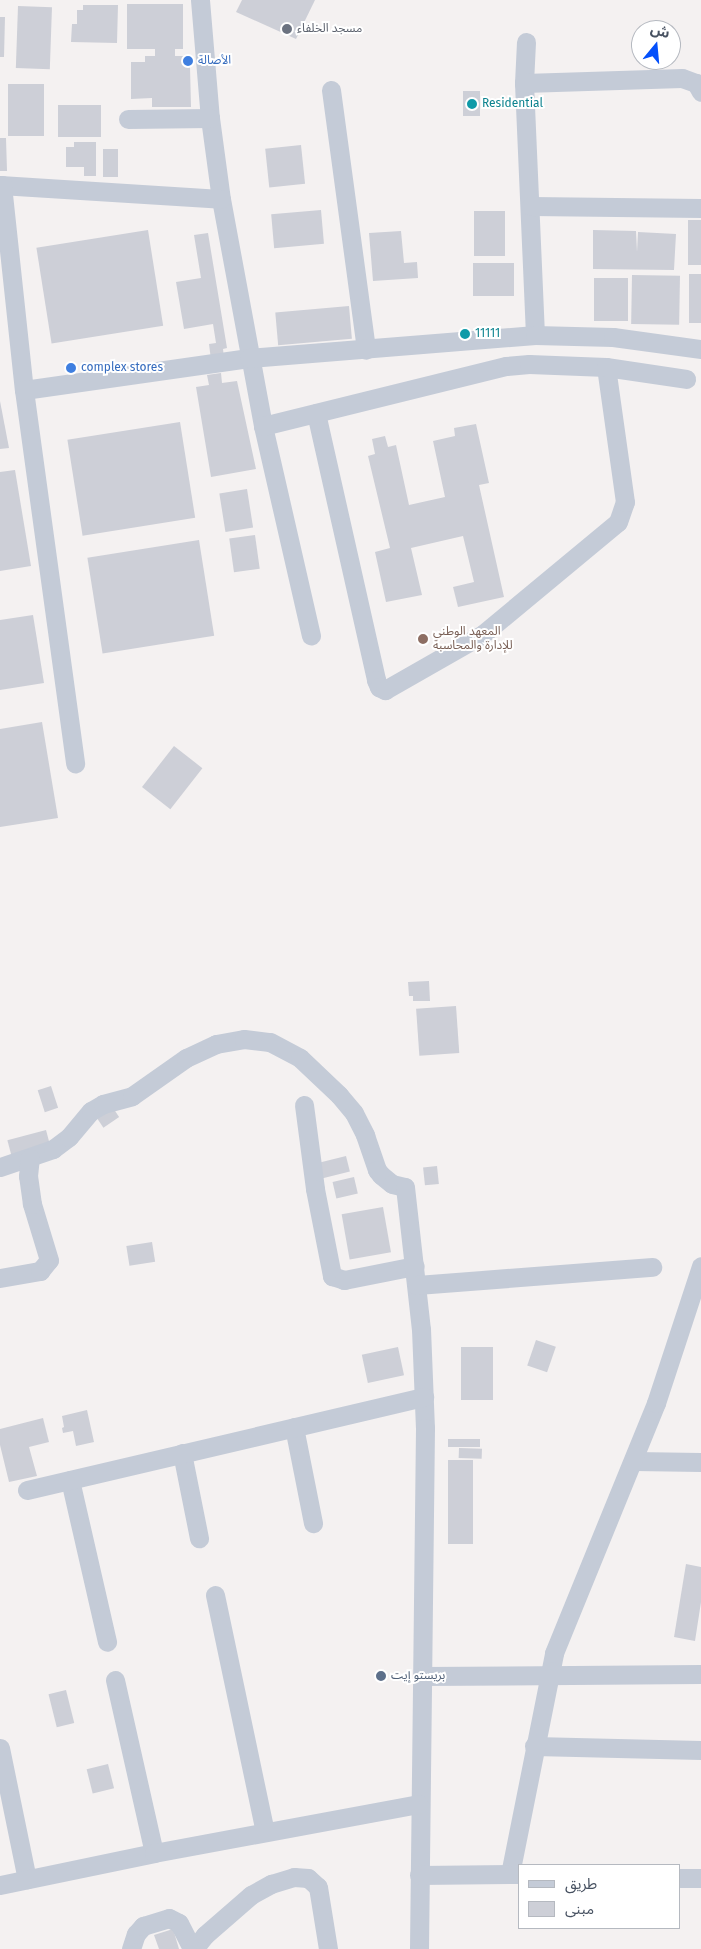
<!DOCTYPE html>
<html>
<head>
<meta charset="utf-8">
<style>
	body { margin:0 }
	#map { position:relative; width:701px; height:1949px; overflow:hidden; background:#f4f1f1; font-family:"Fira Sans","Noto Sans Arabic",sans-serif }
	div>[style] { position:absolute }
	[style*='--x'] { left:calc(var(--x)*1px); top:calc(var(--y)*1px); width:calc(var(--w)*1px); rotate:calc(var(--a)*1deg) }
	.building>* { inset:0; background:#cdcfd7; transform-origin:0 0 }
	.minor>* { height:19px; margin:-9.5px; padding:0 9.5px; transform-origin:9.5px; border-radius:9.5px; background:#c4cbd7 }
	.dots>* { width:14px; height:14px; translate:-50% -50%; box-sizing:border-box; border:2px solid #fff; border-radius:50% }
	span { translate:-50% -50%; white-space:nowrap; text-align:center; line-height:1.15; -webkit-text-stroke:4px #fff; paint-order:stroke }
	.worship-label { font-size:12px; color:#5b616d }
	.left { translate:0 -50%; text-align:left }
	.shop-label { font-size:12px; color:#366cbe }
	.culture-label { font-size:12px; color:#0d838f }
	.education-label { font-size:12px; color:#785e54 }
	.service-label { font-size:12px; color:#4e5e75 }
	.legend { position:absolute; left:518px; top:1864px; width:162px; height:65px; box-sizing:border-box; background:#fff; border:1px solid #b5b9c0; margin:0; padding:6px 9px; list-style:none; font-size:15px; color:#475161 }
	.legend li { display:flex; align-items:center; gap:10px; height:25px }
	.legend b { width:25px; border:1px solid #b5b9c0 }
	.north { position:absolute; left:631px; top:20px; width:50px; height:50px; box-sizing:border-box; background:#fff; border:1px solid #b5b9c0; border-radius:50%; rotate:17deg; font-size:14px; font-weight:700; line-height:20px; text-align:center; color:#475161 }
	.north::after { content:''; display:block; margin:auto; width:18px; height:22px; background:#0450fb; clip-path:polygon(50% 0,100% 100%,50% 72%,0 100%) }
</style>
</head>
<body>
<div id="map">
	<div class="building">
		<div style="clip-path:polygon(242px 0,315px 0,296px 39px,236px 12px)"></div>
		<div style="clip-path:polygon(127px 4px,183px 4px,183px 49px,175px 49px,175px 56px,187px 56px,187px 67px,190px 67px,191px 107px,152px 107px,152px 98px,131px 99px,131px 62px,145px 62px,145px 56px,162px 56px,155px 56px,155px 49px,127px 49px)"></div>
		<div style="clip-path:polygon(83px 5px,118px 5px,117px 43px,71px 42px,72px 24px,77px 24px,77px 10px,83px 10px)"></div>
		<div style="left:18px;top:6px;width:34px;height:62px;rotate:2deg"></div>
		<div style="clip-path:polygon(0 17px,5px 17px,4px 57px,0 57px)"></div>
		<div style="left:8px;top:84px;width:36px;height:52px"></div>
		<div style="left:463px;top:91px;width:17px;height:25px"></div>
		<div style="left:58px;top:105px;width:43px;height:32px"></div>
		<div style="clip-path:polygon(0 138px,6px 138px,7px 171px,0 171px)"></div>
		<div style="clip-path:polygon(74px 142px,96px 142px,96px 176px,84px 176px,84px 167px,66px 167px,66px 147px,74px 147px)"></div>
		<div style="left:301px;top:145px;width:39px;height:36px;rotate:84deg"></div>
		<div style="left:103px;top:149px;width:15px;height:28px"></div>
		<div style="left:321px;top:210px;width:34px;height:50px;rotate:85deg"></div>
		<div style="left:474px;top:211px;width:31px;height:45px"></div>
		<div style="left:688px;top:220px;width:13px;height:45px"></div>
		<div style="left:148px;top:230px;width:97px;height:113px;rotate:81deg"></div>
		<div style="clip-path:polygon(593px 230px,636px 231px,637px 252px,638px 232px,676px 234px,674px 270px,593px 269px)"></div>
		<div style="clip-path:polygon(401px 231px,404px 263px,417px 262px,418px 278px,373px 281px,369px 233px)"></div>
		<div style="clip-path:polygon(208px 233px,227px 348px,223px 349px,224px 358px,211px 360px,209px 344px,216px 343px,213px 324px,184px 329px,176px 282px,201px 278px,194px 235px)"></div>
		<div style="left:514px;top:263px;width:33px;height:41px;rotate:90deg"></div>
		<div style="left:689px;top:274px;width:12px;height:49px"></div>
		<div style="left:632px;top:275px;width:48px;height:49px;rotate:1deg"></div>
		<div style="left:594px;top:278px;width:34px;height:43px"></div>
		<div style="left:349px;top:306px;width:33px;height:74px;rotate:85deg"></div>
		<div style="clip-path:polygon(221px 373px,222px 383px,237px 381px,256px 469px,211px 477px,196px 387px,209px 385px,207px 375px)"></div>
		<div style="clip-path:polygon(0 401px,9px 448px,0 449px)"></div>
		<div style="left:180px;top:422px;width:97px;height:114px;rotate:81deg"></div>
		<div style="clip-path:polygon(476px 424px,489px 483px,479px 485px,504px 597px,458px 607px,453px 587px,474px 582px,463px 536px,411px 548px,422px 595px,386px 602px,375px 552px,390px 548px,368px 456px,375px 454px,372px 439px,385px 436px,388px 447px,396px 445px,409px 505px,445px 497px,433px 441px,455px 436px,454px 428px)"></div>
		<div style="clip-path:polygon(15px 470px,31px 566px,0 571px,0 472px)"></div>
		<div style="left:247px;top:489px;width:39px;height:28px;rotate:81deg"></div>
		<div style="left:255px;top:535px;width:34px;height:26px;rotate:82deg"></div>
		<div style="left:199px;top:540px;width:97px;height:113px;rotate:81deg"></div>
		<div style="clip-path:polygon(33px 615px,44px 683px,0 690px,0 620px)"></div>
		<div style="clip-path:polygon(42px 722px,58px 818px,0 827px,0 729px)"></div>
		<div style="left:174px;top:746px;width:36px;height:52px;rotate:38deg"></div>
		<div style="clip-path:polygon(429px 981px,430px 1001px,413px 1001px,413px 996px,409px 996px,408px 982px)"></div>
		<div style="left:456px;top:1006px;width:47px;height:40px;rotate:86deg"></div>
		<div style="left:51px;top:1086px;width:23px;height:14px;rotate:72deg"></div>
		<div style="left:113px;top:1108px;width:11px;height:19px;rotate:56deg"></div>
		<div style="left:46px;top:1130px;width:16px;height:40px;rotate:75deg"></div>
		<div style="left:346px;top:1156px;width:16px;height:31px;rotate:76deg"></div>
		<div style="left:437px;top:1166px;width:18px;height:14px;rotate:84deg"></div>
		<div style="left:354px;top:1177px;width:17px;height:22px;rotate:77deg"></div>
		<div style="left:383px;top:1207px;width:46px;height:42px;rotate:80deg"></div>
		<div style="left:152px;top:1242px;width:20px;height:26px;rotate:81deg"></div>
		<div style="left:536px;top:1340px;width:21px;height:27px;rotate:19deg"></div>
		<div style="left:398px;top:1347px;width:29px;height:37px;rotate:78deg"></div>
		<div style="left:461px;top:1347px;width:32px;height:53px"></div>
		<div style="clip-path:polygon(87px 1410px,94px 1442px,76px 1446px,73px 1431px,63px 1433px,62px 1428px,64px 1427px,62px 1416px)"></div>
		<div style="clip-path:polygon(43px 1418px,49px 1442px,29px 1447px,37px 1476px,9px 1482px,0 1445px,0 1429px)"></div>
		<div style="left:448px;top:1439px;width:32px;height:8px"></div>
		<div style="left:459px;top:1448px;width:23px;height:10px;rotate:2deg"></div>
		<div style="left:448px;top:1460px;width:25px;height:84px"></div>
		<div style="clip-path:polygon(686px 1564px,701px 1567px,701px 1602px,695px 1641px,674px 1637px)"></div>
		<div style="left:66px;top:1690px;width:34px;height:18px;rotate:76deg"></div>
		<div style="left:108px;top:1764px;width:25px;height:22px;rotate:76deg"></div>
		<div style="clip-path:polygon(173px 1929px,179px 1949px,159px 1949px,154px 1935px)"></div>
	</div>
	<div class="minor">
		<div style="--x:200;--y:0;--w:118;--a:85.2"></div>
		<div style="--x:210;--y:118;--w:82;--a:82.3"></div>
		<div style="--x:221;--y:199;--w:231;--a:79.5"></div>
		<div style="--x:263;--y:426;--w:215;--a:77.1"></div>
		<div style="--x:526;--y:42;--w:41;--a:92.8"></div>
		<div style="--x:524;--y:83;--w:252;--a:87.5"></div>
		<div style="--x:524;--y:83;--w:158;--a:-1.8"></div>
		<div style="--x:682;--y:78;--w:15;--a:20"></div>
		<div style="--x:696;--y:83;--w:10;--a:61"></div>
		<div style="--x:331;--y:90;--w:262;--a:82.3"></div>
		<div style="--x:128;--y:119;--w:82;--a:-0.7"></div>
		<div style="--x:0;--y:185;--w:221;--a:3.6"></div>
		<div style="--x:2;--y:185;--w:206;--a:83.9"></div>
		<div style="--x:24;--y:390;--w:377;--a:82.2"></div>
		<div style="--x:531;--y:206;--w:170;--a:0.7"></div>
		<div style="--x:24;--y:390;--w:227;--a:-8.1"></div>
		<div style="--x:249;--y:358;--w:287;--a:-4.6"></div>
		<div style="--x:535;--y:335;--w:78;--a:1.5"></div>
		<div style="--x:613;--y:337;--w:89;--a:7.8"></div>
		<div style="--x:316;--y:413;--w:274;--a:77.3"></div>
		<div style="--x:376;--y:680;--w:8;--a:67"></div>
		<div style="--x:379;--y:687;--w:7;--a:27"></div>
		<div style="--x:385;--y:690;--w:113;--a:-29.7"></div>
		<div style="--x:483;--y:634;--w:175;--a:-39.7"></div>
		<div style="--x:618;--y:522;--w:21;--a:-71"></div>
		<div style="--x:625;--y:502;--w:136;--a:-98"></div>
		<div style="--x:263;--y:426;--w:250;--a:-13.9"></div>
		<div style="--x:506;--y:366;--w:23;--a:-5"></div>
		<div style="--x:529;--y:364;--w:77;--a:2.2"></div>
		<div style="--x:606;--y:367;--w:81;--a:8.5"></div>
		<div style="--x:304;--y:1105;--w:85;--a:82.5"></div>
		<div style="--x:315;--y:1189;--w:89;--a:78.9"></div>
		<div style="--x:332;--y:1276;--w:13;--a:18"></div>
		<div style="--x:344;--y:1280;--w:72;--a:-11.2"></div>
		<div style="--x:0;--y:1167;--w:56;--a:-18.8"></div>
		<div style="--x:53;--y:1149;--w:20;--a:-37"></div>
		<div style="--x:69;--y:1137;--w:34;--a:-50"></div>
		<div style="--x:91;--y:1111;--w:14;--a:-30"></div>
		<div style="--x:103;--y:1104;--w:30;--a:-15"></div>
		<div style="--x:132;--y:1096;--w:66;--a:-35.1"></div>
		<div style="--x:186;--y:1058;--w:33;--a:-25"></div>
		<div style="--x:216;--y:1044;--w:28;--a:-10"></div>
		<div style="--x:244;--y:1039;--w:26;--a:7"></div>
		<div style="--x:270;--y:1042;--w:34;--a:28"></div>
		<div style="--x:300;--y:1058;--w:54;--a:43.5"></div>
		<div style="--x:339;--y:1095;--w:23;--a:50"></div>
		<div style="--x:354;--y:1113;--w:25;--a:63"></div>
		<div style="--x:365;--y:1135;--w:37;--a:71"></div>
		<div style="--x:377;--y:1170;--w:6;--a:51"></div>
		<div style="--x:381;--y:1175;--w:14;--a:39"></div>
		<div style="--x:392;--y:1184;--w:13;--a:13"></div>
		<div style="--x:405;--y:1187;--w:143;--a:83.6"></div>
		<div style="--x:421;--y:1329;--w:99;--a:87.7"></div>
		<div style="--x:425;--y:1428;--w:521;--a:90.66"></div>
		<div style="--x:0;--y:1278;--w:41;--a:-9.9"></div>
		<div style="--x:40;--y:1271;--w:14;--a:-51"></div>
		<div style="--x:49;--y:1260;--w:59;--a:-106.9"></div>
		<div style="--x:32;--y:1204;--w:28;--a:-98"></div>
		<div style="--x:28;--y:1176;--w:18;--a:-84"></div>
		<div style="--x:417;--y:1285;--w:236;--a:-4.4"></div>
		<div style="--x:294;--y:1427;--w:98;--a:78.8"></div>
		<div style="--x:182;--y:1453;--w:87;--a:78.7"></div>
		<div style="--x:634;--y:1461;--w:67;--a:0.9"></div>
		<div style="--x:70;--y:1480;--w:166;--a:77.1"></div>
		<div style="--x:27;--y:1490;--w:408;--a:-13.2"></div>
		<div style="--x:215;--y:1595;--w:242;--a:78.1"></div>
		<div style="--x:423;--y:1676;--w:278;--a:-0.4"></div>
		<div style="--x:115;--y:1680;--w:177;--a:77.3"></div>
		<div style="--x:534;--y:1746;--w:167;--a:1.4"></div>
		<div style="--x:0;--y:1748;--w:134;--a:78.4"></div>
		<div style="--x:510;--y:1874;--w:225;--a:-78.7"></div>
		<div style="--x:554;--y:1653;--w:270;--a:-67.8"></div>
		<div style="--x:656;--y:1403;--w:144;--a:-71.8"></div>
		<div style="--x:419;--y:1875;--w:101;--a:-0.6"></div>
		<div style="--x:680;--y:1878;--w:21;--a:0"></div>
		<div style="--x:0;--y:1885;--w:157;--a:-11.7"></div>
		<div style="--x:154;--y:1853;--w:269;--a:-10.5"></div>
		<div style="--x:131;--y:1949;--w:16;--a:-72"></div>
		<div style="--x:136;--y:1934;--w:11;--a:-49"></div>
		<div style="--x:143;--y:1926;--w:27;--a:-17"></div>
		<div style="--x:169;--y:1918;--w:11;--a:27"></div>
		<div style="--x:179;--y:1923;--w:29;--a:63"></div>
		<div style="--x:194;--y:1949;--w:18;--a:-52"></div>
		<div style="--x:205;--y:1935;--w:61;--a:-41"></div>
		<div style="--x:251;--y:1895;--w:23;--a:-29"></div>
		<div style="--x:271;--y:1884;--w:24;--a:-17"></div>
		<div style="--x:294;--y:1877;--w:14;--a:4"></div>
		<div style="--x:308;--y:1878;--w:13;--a:42"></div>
		<div style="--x:318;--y:1887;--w:63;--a:80.8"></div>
	</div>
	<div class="dots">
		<div style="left:287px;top:29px;background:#6b7280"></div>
		<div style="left:188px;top:61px;background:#3f7fe0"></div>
		<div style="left:472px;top:104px;background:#0f9aa8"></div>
		<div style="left:465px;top:334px;background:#0f9aa8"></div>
		<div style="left:71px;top:368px;background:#3f7fe0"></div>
		<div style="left:423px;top:639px;background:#8d6e63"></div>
		<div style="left:381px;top:1676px;background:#5c6f8a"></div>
	</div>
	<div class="worship-label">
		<span class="left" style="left:297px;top:29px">مسجد الخلفاء</span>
	</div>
	<div class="shop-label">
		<span class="left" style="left:198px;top:61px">الأصالة</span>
		<span class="left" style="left:81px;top:368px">complex stores</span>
	</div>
	<div class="culture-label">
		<span class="left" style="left:482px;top:104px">Residential</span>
		<span class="left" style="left:475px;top:334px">11111</span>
	</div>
	<div class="education-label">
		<span class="left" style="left:433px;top:639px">المعهد الوطني<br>للإدارة والمحاسبة</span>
	</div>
	<div class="service-label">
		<span class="left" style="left:391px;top:1676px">بريستو إيت</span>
	</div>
	<ul class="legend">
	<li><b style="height:6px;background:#c4cbd7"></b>طريق</li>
	<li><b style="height:14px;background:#cdcfd7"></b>مبنى</li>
	</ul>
	<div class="north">ش</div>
</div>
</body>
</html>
